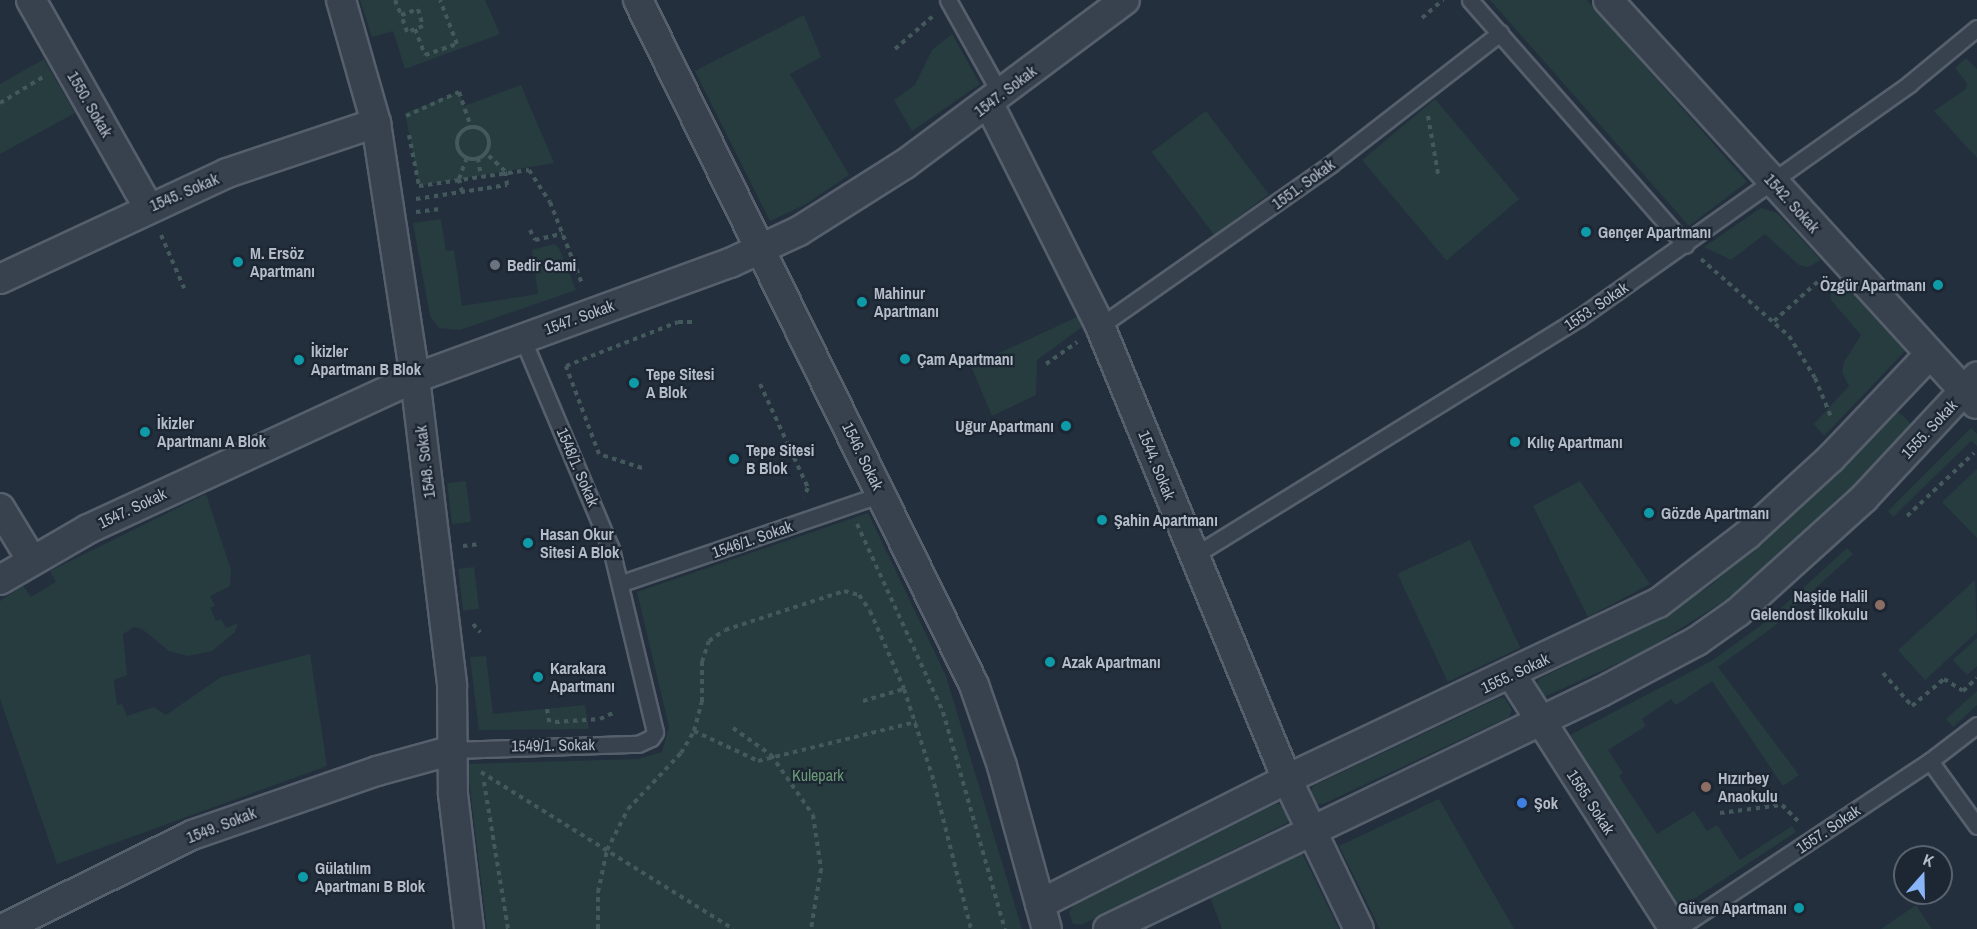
<!DOCTYPE html>
<html>
<head>
<meta charset="utf-8">
<style>
	body { margin:0 }
	#map { position:relative; width:1977px; height:929px; overflow:hidden; background:#242f3e; font-family:"Archivo Narrow",sans-serif }
	div>[style] { position:absolute }
	[style*='--x'] { left:calc(var(--x)*1px); top:calc(var(--y)*1px); width:calc(var(--w)*1px); rotate:calc(var(--a)*1deg) }
	.green>* { inset:0; background:#263c3f; transform-origin:0 0 }
	.path>* { height:4px; margin-top:-2px; transform-origin:0; background:repeating-linear-gradient(90deg,#44595c 0 4.5px,transparent 0 9px) }
	.path>.ring { margin:-2px; padding:0; box-sizing:content-box; background:none; border:4px solid #44595c; border-radius:50% }
	.roads { filter:drop-shadow(2px 0 #565f6c) drop-shadow(-2px 0 #565f6c) drop-shadow(0 2px #565f6c) drop-shadow(0 -2px #565f6c) }
	.lane>* { height:15px; margin:-7.5px; padding:0 7.5px; transform-origin:7.5px; border-radius:7.5px; background:#38414e }
	.street>* { height:28px; margin:-14px; padding:0 14px; transform-origin:14px; border-radius:14px; background:#38414e }
	.dots>* { width:16px; height:16px; translate:-50% -50%; box-sizing:border-box; border:3px solid #1d2633; border-radius:50% }
	span { translate:-50% -50%; white-space:nowrap; text-align:center; line-height:1.15; -webkit-text-stroke:4.5px #1d2633; paint-order:stroke }
	.street-label { font-size:16px; color:#b4bcc9 }
	.poi-label { font-size:16px; color:#b4bcc9; font-weight:700 }
	.left { translate:0 -50%; text-align:left }
	.right { translate:-100% -50%; text-align:right }
	.park-label { font-size:16px; color:#6b9a76 }
	.north { position:absolute; left:1893px; top:845px; width:60px; height:60px; box-sizing:border-box; background:#1d2633; border:2px solid #59626f; border-radius:50%; rotate:20deg; font-size:16px; font-weight:700; line-height:24px; text-align:center; color:#b4bcc9 }
	.north::after { content:''; display:block; margin:auto; width:21px; height:27px; background:#8ab4f8; clip-path:polygon(50% 0,100% 100%,50% 72%,0 100%) }
</style>
</head>
<body>
<div id="map">
	<div class="green">
		<div style="clip-path:polygon(360px 0,485px 0,500px 34px,405px 69px,393px 31px,372px 37px)"></div>
		<div style="clip-path:polygon(1490px 0,1587px 0,1747px 182px,1689px 226px)"></div>
		<div style="clip-path:polygon(804px 15px,821px 57px,790px 74px,849px 175px,806px 204px,770px 221px,695px 71px)"></div>
		<div style="clip-path:polygon(952px 34px,980px 84px,912px 131px,894px 100px,915px 85px,932px 50px)"></div>
		<div style="clip-path:polygon(1966px 58px,1977px 69px,1977px 158px,1934px 111px,1966px 89px,1967px 83px,1955px 68px)"></div>
		<div style="clip-path:polygon(44px 59px,75px 113px,0 154px,0 84px)"></div>
		<div style="clip-path:polygon(521px 85px,554px 163px,419px 186px,405px 113px,459px 92px,464px 106px)"></div>
		<div style="left:1435px;top:99px;width:131px;height:95px;rotate:50deg"></div>
		<div style="left:1206px;top:111px;width:104px;height:68px;rotate:53deg"></div>
		<div style="clip-path:polygon(1761px 208px,1777px 213px,1821px 260px,1808px 267px,1799px 265px,1765px 234px,1731px 260px,1704px 247px)"></div>
		<div style="clip-path:polygon(441px 219px,446px 251px,454px 250px,462px 306px,538px 294px,532px 250px,554px 244px,559px 248px,576px 290px,460px 330px,439px 328px,430px 316px,413px 223px)"></div>
		<div style="clip-path:polygon(1840px 280px,1905px 351px,1824px 436px,1814px 424px,1849px 386px,1842px 372px,1844px 362px,1861px 335px,1831px 300px,1830px 293px)"></div>
		<div style="clip-path:polygon(1077px 317px,1082px 327px,1037px 360px,1036px 395px,992px 416px,971px 366px)"></div>
		<div style="clip-path:polygon(1900px 413px,1910px 423px,1909px 429px,1846px 494px,1726px 600px,1643px 652px,1544px 697px,1537px 684px,1539px 679px,1631px 634px,1710px 586px,1840px 470px,1893px 414px)"></div>
		<div style="clip-path:polygon(1971px 428px,1977px 434px,1977px 446px,1971px 441px,1893px 517px,1888px 511px)"></div>
		<div style="clip-path:polygon(1977px 469px,1977px 538px,1942px 502px)"></div>
		<div style="left:466px;top:481px;width:41px;height:19px;rotate:83deg"></div>
		<div style="clip-path:polygon(1580px 481px,1650px 584px,1588px 617px,1533px 506px)"></div>
		<div style="clip-path:polygon(206px 494px,231px 570px,230px 586px,210px 596px,215px 606px,210px 608px,216px 621px,221px 619px,226px 628px,238px 623px,235px 632px,212px 651px,188px 656px,169px 651px,142px 629px,134px 627px,123px 634px,127px 675px,114px 680px,117px 705px,122px 704px,127px 716px,154px 707px,166px 715px,221px 677px,310px 654px,327px 766px,57px 864px,0 699px,0 601px,23px 586px,31px 597px,56px 582px,50px 571px)"></div>
		<div style="clip-path:polygon(868px 513px,946px 676px,1022px 929px,487px 929px,467px 764px,638px 759px,662px 752px,669px 727px,637px 592px)"></div>
		<div style="left:1470px;top:540px;width:119px;height:80px;rotate:65deg"></div>
		<div style="clip-path:polygon(1847px 548px,1853px 554px,1773px 627px,1718px 667px,1799px 775px,1783px 786px,1712px 681px,1676px 705px,1671px 699px,1642px 719px,1646px 726px,1608px 750px,1623px 773px,1619px 776px,1657px 834px,1694px 811px,1707px 831px,1717px 825px,1740px 860px,1792px 826px,1796px 832px,1680px 908px,1570px 735px,1713px 660px,1767px 621px)"></div>
		<div style="left:474px;top:567px;width:42px;height:16px;rotate:83deg"></div>
		<div style="clip-path:polygon(1975px 580px,1977px 632px,1925px 680px,1898px 650px)"></div>
		<div style="clip-path:polygon(1977px 638px,1977px 666px,1967px 675px,1953px 660px)"></div>
		<div style="clip-path:polygon(486px 656px,493px 714px,585px 705px,589px 729px,479px 730px,470px 657px)"></div>
		<div style="clip-path:polygon(1977px 691px,1977px 705px,1953px 727px,1946px 719px)"></div>
		<div style="clip-path:polygon(1499px 698px,1505px 698px,1512px 710px,1509px 717px,1323px 804px,1316px 804px,1310px 793px,1313px 786px)"></div>
		<div style="clip-path:polygon(1439px 799px,1451px 820px,1514px 929px,1380px 929px,1339px 846px)"></div>
		<div style="clip-path:polygon(1276px 804px,1285px 806px,1290px 817px,1287px 823px,1081px 925px,1073px 924px,1069px 912px,1073px 906px)"></div>
		<div style="clip-path:polygon(1301px 851px,1339px 929px,1222px 929px,1210px 897px)"></div>
		<div style="clip-path:polygon(1916px 905px,1932px 929px,1881px 929px)"></div>
	</div>
	<div class="path">
		<div style="--x:395;--y:0;--w:16;--a:68"></div>
		<div style="--x:418;--y:9;--w:18;--a:74"></div>
		<div style="--x:423;--y:26;--w:17;--a:159"></div>
		<div style="--x:407;--y:32;--w:18;--a:-109"></div>
		<div style="--x:401;--y:15;--w:18;--a:-19"></div>
		<div style="--x:1422;--y:18;--w:28;--a:-41"></div>
		<div style="--x:415;--y:29;--w:28;--a:69"></div>
		<div style="--x:425;--y:55;--w:34;--a:-19"></div>
		<div style="--x:457;--y:44;--w:47;--a:-111.1"></div>
		<div style="--x:895;--y:49;--w:50;--a:-41"></div>
		<div style="--x:0;--y:103;--w:50;--a:-31.2"></div>
		<div style="--x:406;--y:116;--w:58;--a:-24.4"></div>
		<div style="--x:459;--y:92;--w:37;--a:71"></div>
		<div style="--x:1428;--y:116;--w:59;--a:80.2"></div>
		<div class="ring" style="left:457px;top:127px;width:28px;height:28px"></div>
		<div style="--x:409;--y:135;--w:52;--a:78.9"></div>
		<div style="--x:419;--y:186;--w:111;--a:-8.3"></div>
		<div style="--x:529;--y:170;--w:38;--a:57"></div>
		<div style="--x:550;--y:202;--w:90;--a:68.6"></div>
		<div style="--x:478;--y:158;--w:18;--a:81"></div>
		<div style="--x:462;--y:192;--w:13;--a:-103"></div>
		<div style="--x:459;--y:179;--w:23;--a:-70"></div>
		<div style="--x:416;--y:199;--w:92;--a:-8.7"></div>
		<div style="--x:507;--y:185;--w:14;--a:-98"></div>
		<div style="--x:505;--y:171;--w:26;--a:-137"></div>
		<div style="--x:416;--y:212;--w:24;--a:-7"></div>
		<div style="--x:530;--y:230;--w:11;--a:63"></div>
		<div style="--x:535;--y:240;--w:28;--a:-13"></div>
		<div style="--x:161;--y:235;--w:58;--a:66.5"></div>
		<div style="--x:1701;--y:259;--w:117;--a:41.2"></div>
		<div style="--x:1789;--y:336;--w:49;--a:58.2"></div>
		<div style="--x:1815;--y:378;--w:42;--a:67.7"></div>
		<div style="--x:1774;--y:321;--w:64;--a:-41.9"></div>
		<div style="--x:1046;--y:364;--w:38;--a:-35"></div>
		<div style="--x:760;--y:384;--w:115;--a:65.2"></div>
		<div style="--x:808;--y:488;--w:9;--a:117"></div>
		<div style="--x:642;--y:468;--w:45;--a:-162"></div>
		<div style="--x:599;--y:454;--w:94;--a:-110.6"></div>
		<div style="--x:566;--y:366;--w:120;--a:-21.4"></div>
		<div style="--x:678;--y:322;--w:15;--a:0"></div>
		<div style="--x:1907;--y:516;--w:92;--a:-43.2"></div>
		<div style="--x:857;--y:524;--w:207;--a:65.4"></div>
		<div style="--x:943;--y:712;--w:226;--a:74.1"></div>
		<div style="--x:463;--y:546;--w:17;--a:-7"></div>
		<div style="--x:473;--y:624;--w:11;--a:49"></div>
		<div style="--x:1883;--y:673;--w:44;--a:48.7"></div>
		<div style="--x:1912;--y:706;--w:42;--a:-40.2"></div>
		<div style="--x:1944;--y:679;--w:22;--a:32"></div>
		<div style="--x:1963;--y:691;--w:19;--a:-43"></div>
		<div style="--x:863;--y:701;--w:43;--a:-16.3"></div>
		<div style="--x:547;--y:709;--w:17;--a:80"></div>
		<div style="--x:555;--y:722;--w:45;--a:-3.8"></div>
		<div style="--x:600;--y:719;--w:14;--a:-25"></div>
		<div style="--x:733;--y:728;--w:47;--a:35.4"></div>
		<div style="--x:771;--y:755;--w:73;--a:55"></div>
		<div style="--x:813;--y:815;--w:55;--a:81.6"></div>
		<div style="--x:821;--y:869;--w:61;--a:99.5"></div>
		<div style="--x:694;--y:731;--w:71;--a:25.1"></div>
		<div style="--x:758;--y:761;--w:163;--a:-13.9"></div>
		<div style="--x:481;--y:772;--w:297;--a:31.9"></div>
		<div style="--x:484;--y:782;--w:149;--a:80.7"></div>
		<div style="--x:1720;--y:813;--w:63;--a:-7.4"></div>
		<div style="--x:1782;--y:805;--w:24;--a:45"></div>
		<div style="--x:598;--y:929;--w:37;--a:-90"></div>
		<div style="--x:598;--y:892;--w:43;--a:-77.9"></div>
		<div style="--x:607;--y:850;--w:46;--a:-62.9"></div>
		<div style="--x:628;--y:809;--w:77;--a:-46.6"></div>
		<div style="--x:681;--y:753;--w:26;--a:-59"></div>
		<div style="--x:694;--y:731;--w:30;--a:-75"></div>
		<div style="--x:702;--y:702;--w:40;--a:-90"></div>
		<div style="--x:702;--y:662;--w:22;--a:-72"></div>
		<div style="--x:709;--y:641;--w:19;--a:-35"></div>
		<div style="--x:725;--y:630;--w:125;--a:-18.1"></div>
		<div style="--x:844;--y:591;--w:16;--a:15"></div>
		<div style="--x:859;--y:595;--w:19;--a:55"></div>
		<div style="--x:870;--y:611;--w:85;--a:66.4"></div>
		<div style="--x:904;--y:689;--w:90;--a:72"></div>
		<div style="--x:932;--y:775;--w:159;--a:75.8"></div>
	</div>
	<div class="roads">
		<div class="lane">
			<div style="--x:948;--y:0;--w:109;--a:60.8"></div>
			<div style="--x:1470;--y:0;--w:326;--a:48.7"></div>
			<div style="--x:1100;--y:326;--w:282;--a:-35"></div>
			<div style="--x:1331;--y:164;--w:214;--a:-37.8"></div>
			<div style="--x:1195;--y:555;--w:451;--a:-31.7"></div>
			<div style="--x:1579;--y:318;--w:405;--a:-35.3"></div>
			<div style="--x:1909;--y:84;--w:88;--a:-39.5"></div>
			<div style="--x:622;--y:583;--w:275;--a:-18.9"></div>
			<div style="--x:453;--y:750;--w:185;--a:-1.9"></div>
			<div style="--x:638;--y:744;--w:14;--a:-25"></div>
			<div style="--x:651;--y:738;--w:7;--a:-56"></div>
			<div style="--x:655;--y:732;--w:188;--a:-103.5"></div>
			<div style="--x:611;--y:549;--w:230;--a:-112.8"></div>
			<div style="--x:1930;--y:761;--w:80;--a:54.1"></div>
			<div style="--x:1677;--y:929;--w:304;--a:-33.6"></div>
			<div style="--x:1930;--y:761;--w:59;--a:-37.5"></div>
		</div>
		<div class="street">
			<div style="--x:31;--y:0;--w:238;--a:60.5"></div>
			<div style="--x:341;--y:0;--w:128;--a:74.1"></div>
			<div style="--x:376;--y:123;--w:258;--a:81.3"></div>
			<div style="--x:415;--y:378;--w:310;--a:83.1"></div>
			<div style="--x:452;--y:686;--w:108;--a:89.5"></div>
			<div style="--x:453;--y:794;--w:136;--a:83.2"></div>
			<div style="--x:638;--y:0;--w:763;--a:63.87"></div>
			<div style="--x:974;--y:685;--w:86;--a:70.9"></div>
			<div style="--x:1002;--y:766;--w:169;--a:74.6"></div>
			<div style="--x:1608;--y:0;--w:546;--a:47.67"></div>
			<div style="--x:989;--y:104;--w:248;--a:63.4"></div>
			<div style="--x:1100;--y:326;--w:490;--a:67.6"></div>
			<div style="--x:1287;--y:779;--w:166;--a:64.4"></div>
			<div style="--x:0;--y:279;--w:251;--a:-25"></div>
			<div style="--x:227;--y:173;--w:157;--a:-18.6"></div>
			<div style="--x:0;--y:508;--w:60;--a:58.7"></div>
			<div style="--x:0;--y:580;--w:102;--a:-30.1"></div>
			<div style="--x:88;--y:529;--w:360;--a:-24.8"></div>
			<div style="--x:415;--y:378;--w:335;--a:-20.1"></div>
			<div style="--x:730;--y:263;--w:76;--a:-24.9"></div>
			<div style="--x:799;--y:231;--w:125;--a:-32.3"></div>
			<div style="--x:905;--y:164;--w:274;--a:-36.7"></div>
			<div style="--x:1511;--y:674;--w:303;--a:57.4"></div>
			<div style="--x:1040;--y:904;--w:277;--a:-26.8"></div>
			<div style="--x:1287;--y:779;--w:411;--a:-25.4"></div>
			<div style="--x:1658;--y:603;--w:112;--a:-37.4"></div>
			<div style="--x:1747;--y:535;--w:114;--a:-42.5"></div>
			<div style="--x:1831;--y:458;--w:142;--a:-46.4"></div>
			<div style="--x:2;--y:929;--w:212;--a:-26.3"></div>
			<div style="--x:192;--y:835;--w:196;--a:-19.1"></div>
			<div style="--x:377;--y:771;--w:79;--a:-15.4"></div>
			<div style="--x:1108;--y:929;--w:547;--a:-25.68"></div>
			<div style="--x:1601;--y:692;--w:109;--a:-28"></div>
			<div style="--x:1697;--y:641;--w:50;--a:-35.3"></div>
			<div style="--x:1738;--y:612;--w:170;--a:-42.1"></div>
			<div style="--x:1864;--y:498;--w:166;--a:-47"></div>
		</div>
	</div>
	<div class="dots">
		<div style="left:1586px;top:232px;background:#0f9aa8"></div>
		<div style="left:238px;top:262px;background:#0f9aa8"></div>
		<div style="left:495px;top:265px;background:#6b7280"></div>
		<div style="left:1938px;top:285px;background:#0f9aa8"></div>
		<div style="left:862px;top:302px;background:#0f9aa8"></div>
		<div style="left:905px;top:359px;background:#0f9aa8"></div>
		<div style="left:299px;top:360px;background:#0f9aa8"></div>
		<div style="left:634px;top:383px;background:#0f9aa8"></div>
		<div style="left:1066px;top:426px;background:#0f9aa8"></div>
		<div style="left:145px;top:432px;background:#0f9aa8"></div>
		<div style="left:1515px;top:442px;background:#0f9aa8"></div>
		<div style="left:734px;top:459px;background:#0f9aa8"></div>
		<div style="left:1649px;top:513px;background:#0f9aa8"></div>
		<div style="left:1102px;top:520px;background:#0f9aa8"></div>
		<div style="left:528px;top:543px;background:#0f9aa8"></div>
		<div style="left:1880px;top:605px;background:#8d6e63"></div>
		<div style="left:1050px;top:662px;background:#0f9aa8"></div>
		<div style="left:538px;top:677px;background:#0f9aa8"></div>
		<div style="left:1706px;top:787px;background:#8d6e63"></div>
		<div style="left:1522px;top:803px;background:#3f7fe0"></div>
		<div style="left:303px;top:877px;background:#0f9aa8"></div>
		<div style="left:1799px;top:908px;background:#0f9aa8"></div>
	</div>
	<div class="street-label">
		<span style="left:1005px;top:91px;rotate:-37deg">1547. Sokak</span>
		<span style="left:90px;top:104px;rotate:60deg">1550. Sokak</span>
		<span style="left:1303px;top:184px;rotate:-36deg">1551. Sokak</span>
		<span style="left:184px;top:192px;rotate:-23deg">1545. Sokak</span>
		<span style="left:1792px;top:203px;rotate:48deg">1542. Sokak</span>
		<span style="left:1596px;top:306px;rotate:-34deg">1553. Sokak</span>
		<span style="left:579px;top:317px;rotate:-20deg">1547. Sokak</span>
		<span style="left:1929px;top:429px;rotate:-47deg">1555. Sokak</span>
		<span style="left:863px;top:456px;rotate:64deg">1546. Sokak</span>
		<span style="left:425px;top:462px;rotate:-97deg">1548. Sokak</span>
		<span style="left:1157px;top:465px;rotate:68deg">1544. Sokak</span>
		<span style="left:578px;top:467px;rotate:67deg">1548/1. Sokak</span>
		<span style="left:132px;top:508px;rotate:-25deg">1547. Sokak</span>
		<span style="left:752px;top:539px;rotate:-19deg">1546/1. Sokak</span>
		<span style="left:1515px;top:673px;rotate:-25deg">1555. Sokak</span>
		<span style="left:553px;top:745px;rotate:-1deg">1549/1. Sokak</span>
		<span style="left:1591px;top:802px;rotate:57deg">1565. Sokak</span>
		<span style="left:221px;top:825px;rotate:-21deg">1549. Sokak</span>
		<span style="left:1828px;top:829px;rotate:-34deg">1557. Sokak</span>
	</div>
	<div class="poi-label">
		<span class="left" style="left:1598px;top:232px">Gençer Apartmanı</span>
		<span class="left" style="left:250px;top:262px">M. Ersöz<br>Apartmanı</span>
		<span class="left" style="left:507px;top:265px">Bedir Cami</span>
		<span class="right" style="left:1926px;top:285px">Özgür Apartmanı</span>
		<span class="left" style="left:874px;top:302px">Mahinur<br>Apartmanı</span>
		<span class="left" style="left:311px;top:360px">İkizler<br>Apartmanı B Blok</span>
		<span class="left" style="left:917px;top:359px">Çam Apartmanı</span>
		<span class="left" style="left:646px;top:383px">Tepe Sitesi<br>A Blok</span>
		<span class="left" style="left:157px;top:432px">İkizler<br>Apartmanı A Blok</span>
		<span class="right" style="left:1054px;top:426px">Uğur Apartmanı</span>
		<span class="left" style="left:1527px;top:442px">Kılıç Apartmanı</span>
		<span class="left" style="left:746px;top:459px">Tepe Sitesi<br>B Blok</span>
		<span class="left" style="left:1661px;top:513px">Gözde Apartmanı</span>
		<span class="left" style="left:1114px;top:520px">Şahin Apartmanı</span>
		<span class="left" style="left:540px;top:543px">Hasan Okur<br>Sitesi A Blok</span>
		<span class="right" style="left:1868px;top:605px">Naşide Halil<br>Gelendost İlkokulu</span>
		<span class="left" style="left:1062px;top:662px">Azak Apartmanı</span>
		<span class="left" style="left:550px;top:677px">Karakara<br>Apartmanı</span>
		<span class="left" style="left:1718px;top:787px">Hızırbey<br>Anaokulu</span>
		<span class="left" style="left:1534px;top:803px">Şok</span>
		<span class="left" style="left:315px;top:877px">Gülatılım<br>Apartmanı B Blok</span>
		<span class="right" style="left:1787px;top:908px">Güven Apartmanı</span>
	</div>
	<div class="park-label">
		<span style="left:818px;top:775px">Kulepark</span>
	</div>
	<div class="north">K</div>
</div>
</body>
</html>
